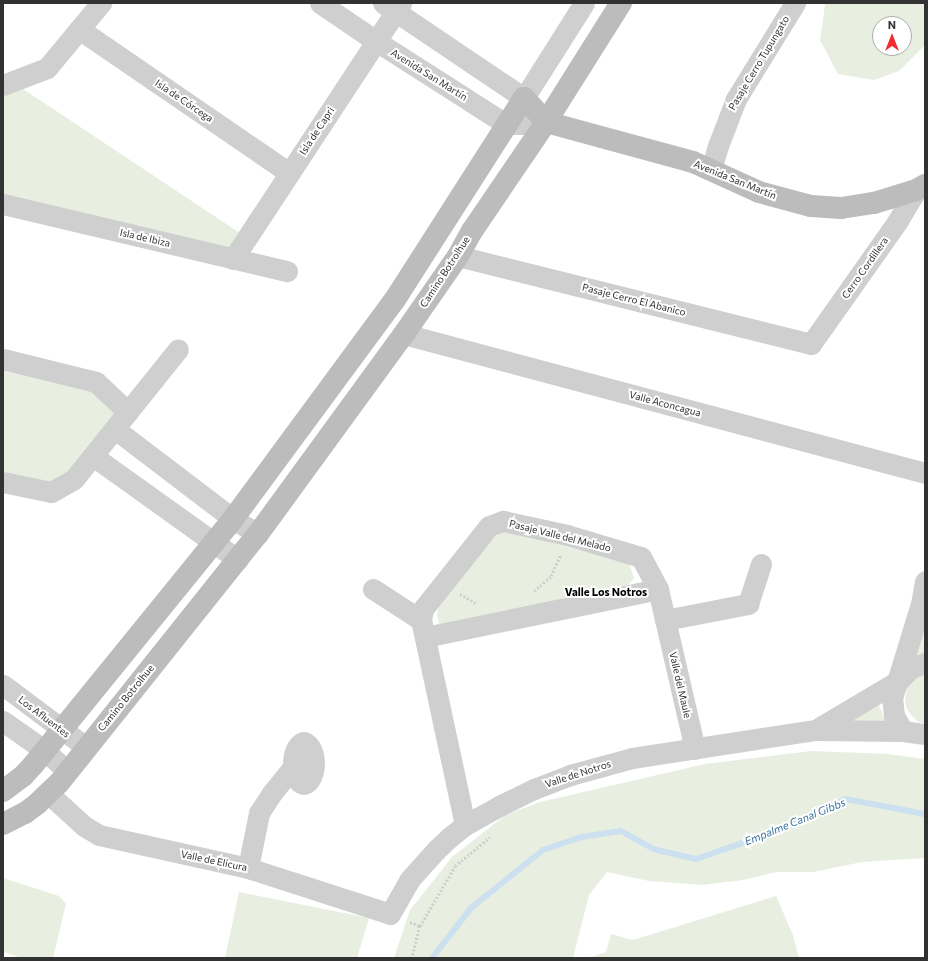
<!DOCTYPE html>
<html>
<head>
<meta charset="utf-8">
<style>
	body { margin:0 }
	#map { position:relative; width:928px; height:961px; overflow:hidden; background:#fff; font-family:Commissioner,sans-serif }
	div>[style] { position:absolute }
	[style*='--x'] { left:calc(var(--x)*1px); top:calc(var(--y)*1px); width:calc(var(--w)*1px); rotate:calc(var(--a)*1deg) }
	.green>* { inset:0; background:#e8efe0 }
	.stream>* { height:6px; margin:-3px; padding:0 3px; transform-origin:3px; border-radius:3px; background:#cce0f0 }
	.path>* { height:2.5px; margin-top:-1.25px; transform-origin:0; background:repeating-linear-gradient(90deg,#cfcfcf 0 2px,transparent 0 4px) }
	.street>* { height:21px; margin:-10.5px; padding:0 10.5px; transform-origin:10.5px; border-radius:10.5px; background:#cfcfcf }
	.street>.ring { margin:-10.5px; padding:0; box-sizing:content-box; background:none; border:21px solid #cfcfcf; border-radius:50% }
	.secondary>* { height:22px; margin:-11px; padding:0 11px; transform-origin:11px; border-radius:11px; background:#bcbcbc }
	span { translate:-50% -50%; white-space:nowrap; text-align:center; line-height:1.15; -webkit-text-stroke:4px #fff; paint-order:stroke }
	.street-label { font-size:10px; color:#323232 }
	.neighbourhood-label { font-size:11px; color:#000; font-weight:700 }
	.water-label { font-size:11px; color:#38719c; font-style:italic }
	.frame { position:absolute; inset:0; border:4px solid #323232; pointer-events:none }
	.north { position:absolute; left:872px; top:16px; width:40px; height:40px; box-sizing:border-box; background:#fff; border:1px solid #adadad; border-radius:50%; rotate:0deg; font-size:11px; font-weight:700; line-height:16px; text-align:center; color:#323232 }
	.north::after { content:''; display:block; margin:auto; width:14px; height:18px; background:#f22b32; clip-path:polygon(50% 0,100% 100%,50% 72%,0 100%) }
</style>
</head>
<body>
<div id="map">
	<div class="green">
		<div style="clip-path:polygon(evenodd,827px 3px,925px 3px,925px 45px,899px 71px,874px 80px,838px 74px,820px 40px,825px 5px,827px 3px,880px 24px,904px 24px,904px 48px,880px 48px,880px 24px)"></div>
		<div style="clip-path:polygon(14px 83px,246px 237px,233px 257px,3px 203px,3px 87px)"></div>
		<div style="clip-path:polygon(3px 360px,85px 380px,127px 412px,51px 491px,3px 481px)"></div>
		<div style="clip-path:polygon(511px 532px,629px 563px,634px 578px,627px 587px,439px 624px,437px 614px,439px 605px,481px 547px,500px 533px)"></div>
		<div style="clip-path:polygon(925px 617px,925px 656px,916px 659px,918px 646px)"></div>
		<div style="clip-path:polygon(925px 672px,925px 724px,917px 721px,911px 715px,906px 707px,905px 698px,907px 688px,912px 680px)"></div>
		<div style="clip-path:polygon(878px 702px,886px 723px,845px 723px)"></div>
		<div style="clip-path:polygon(811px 751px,888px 754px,925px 759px,925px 858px,862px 862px,813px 872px,777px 872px,743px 880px,702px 885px,649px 881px,607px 872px,589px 895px,573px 958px,394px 958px,410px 910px,452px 857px,507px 814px,540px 802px,705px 764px)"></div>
		<div style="clip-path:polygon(3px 878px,59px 896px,66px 904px,53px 958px,22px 958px,3px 952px)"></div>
		<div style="clip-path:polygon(239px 892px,369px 918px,357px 958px,225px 958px)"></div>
		<div style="clip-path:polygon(776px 896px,793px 935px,799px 958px,588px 958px,606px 952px,611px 934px,633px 940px)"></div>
	</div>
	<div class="stream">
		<div style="--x:432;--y:958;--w:63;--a:-52"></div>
		<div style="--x:471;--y:908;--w:92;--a:-38.9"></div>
		<div style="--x:543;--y:850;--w:40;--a:-18.9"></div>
		<div style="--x:581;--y:837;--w:40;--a:-8.5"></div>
		<div style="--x:621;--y:831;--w:37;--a:29"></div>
		<div style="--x:653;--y:849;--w:44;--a:13.1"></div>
		<div style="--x:696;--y:859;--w:83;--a:-19.1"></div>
		<div style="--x:774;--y:832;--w:79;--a:-24.6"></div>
		<div style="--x:846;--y:799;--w:80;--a:10.8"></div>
	</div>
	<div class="path">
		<div style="--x:534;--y:591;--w:23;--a:-41"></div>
		<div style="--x:551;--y:576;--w:24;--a:-66"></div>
		<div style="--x:460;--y:594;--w:20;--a:30"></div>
		<div style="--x:410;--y:922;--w:11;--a:22"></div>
		<div style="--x:420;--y:926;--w:33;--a:104"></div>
		<div style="--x:420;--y:926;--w:69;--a:-59.7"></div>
		<div style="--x:455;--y:866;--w:45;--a:-39.6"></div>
	</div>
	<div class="street">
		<div style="--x:320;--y:3;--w:68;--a:34.2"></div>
		<div style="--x:376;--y:41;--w:154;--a:32.6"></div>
		<div style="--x:506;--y:124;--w:22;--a:0"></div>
		<div style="--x:528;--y:124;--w:18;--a:-6"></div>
		<div style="--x:383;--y:3;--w:170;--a:34"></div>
		<div style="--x:524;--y:98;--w:112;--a:-57.7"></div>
		<div style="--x:79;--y:29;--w:255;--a:34.4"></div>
		<div style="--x:3;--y:85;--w:47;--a:-21.1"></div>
		<div style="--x:47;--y:68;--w:85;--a:-50.3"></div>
		<div style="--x:711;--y:170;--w:25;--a:-74"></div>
		<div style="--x:718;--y:146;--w:50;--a:-69"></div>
		<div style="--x:736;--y:99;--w:113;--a:-58.4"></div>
		<div style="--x:3;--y:204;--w:292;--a:13.3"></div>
		<div style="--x:458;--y:256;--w:364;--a:14"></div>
		<div style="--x:811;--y:344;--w:149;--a:-54.8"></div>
		<div style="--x:897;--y:222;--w:37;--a:-59"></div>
		<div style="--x:233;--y:259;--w:306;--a:-56.7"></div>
		<div style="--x:404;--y:334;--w:539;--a:14.94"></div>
		<div style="--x:3;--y:359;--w:96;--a:13.9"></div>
		<div style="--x:96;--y:382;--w:44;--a:43.2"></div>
		<div style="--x:115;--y:429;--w:148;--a:37.3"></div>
		<div style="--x:233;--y:519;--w:29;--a:31"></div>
		<div style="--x:93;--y:456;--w:178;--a:35.6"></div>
		<div style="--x:3;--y:482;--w:49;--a:11.8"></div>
		<div style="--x:51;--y:492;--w:26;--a:-29"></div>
		<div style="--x:74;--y:479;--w:166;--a:-51.3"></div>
		<div style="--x:373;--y:589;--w:57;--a:32.9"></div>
		<div style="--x:665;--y:620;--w:85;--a:-10.9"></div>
		<div style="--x:748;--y:604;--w:42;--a:-72"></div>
		<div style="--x:425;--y:637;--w:238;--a:-11.6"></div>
		<div style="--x:3;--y:685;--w:104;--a:36.8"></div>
		<div style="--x:3;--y:721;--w:50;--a:35.3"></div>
		<div style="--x:44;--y:750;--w:31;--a:42"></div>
		<div style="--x:817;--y:729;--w:94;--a:-30.7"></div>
		<div style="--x:898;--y:681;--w:18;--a:-45"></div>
		<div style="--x:911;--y:668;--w:15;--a:-20"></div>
		<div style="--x:903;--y:731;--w:17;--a:-121"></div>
		<div style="--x:894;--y:716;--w:18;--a:-96"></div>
		<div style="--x:892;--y:698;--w:98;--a:-72.9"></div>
		<div style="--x:921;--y:604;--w:23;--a:-80"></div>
		<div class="ring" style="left:293px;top:742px;width:-1px;height:-1px"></div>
		<div style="--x:49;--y:794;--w:47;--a:42.4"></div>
		<div style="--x:84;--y:826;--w:17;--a:31"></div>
		<div style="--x:99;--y:835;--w:153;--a:12.5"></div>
		<div style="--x:248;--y:868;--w:149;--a:17.9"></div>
		<div style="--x:390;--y:914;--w:40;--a:-60.3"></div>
		<div style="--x:410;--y:879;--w:39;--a:-48"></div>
		<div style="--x:436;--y:850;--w:19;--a:-43"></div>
		<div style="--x:450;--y:837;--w:19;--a:-39"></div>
		<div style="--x:465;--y:825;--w:39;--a:-29"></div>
		<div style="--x:499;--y:806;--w:39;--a:-26"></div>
		<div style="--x:534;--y:789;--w:39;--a:-21"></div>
		<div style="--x:570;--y:775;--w:64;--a:-15.3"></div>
		<div style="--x:632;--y:758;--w:186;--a:-8.7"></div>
		<div style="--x:816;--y:730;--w:87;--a:0.7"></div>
		<div style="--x:903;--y:731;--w:22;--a:8"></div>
		<div style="--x:465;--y:825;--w:210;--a:-102.1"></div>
		<div style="--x:421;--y:620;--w:11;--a:-80"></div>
		<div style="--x:423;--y:609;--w:106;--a:-51.5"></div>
		<div style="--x:489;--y:526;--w:15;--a:-20"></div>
		<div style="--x:503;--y:521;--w:66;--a:12.3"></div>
		<div style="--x:567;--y:535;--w:77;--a:16.6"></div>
		<div style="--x:641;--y:557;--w:36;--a:62"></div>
		<div style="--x:658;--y:589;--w:164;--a:77"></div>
		<div style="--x:248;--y:868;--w:56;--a:-78.7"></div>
		<div style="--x:259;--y:813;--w:24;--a:-57"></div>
		<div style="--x:272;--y:793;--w:41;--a:-50.9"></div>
	</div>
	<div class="secondary">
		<div style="--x:3;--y:791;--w:25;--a:-37"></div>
		<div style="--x:23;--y:776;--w:16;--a:-47"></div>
		<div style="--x:34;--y:764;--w:316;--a:-50.9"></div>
		<div style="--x:233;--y:519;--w:271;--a:-53.6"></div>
		<div style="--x:394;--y:301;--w:241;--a:-57.4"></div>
		<div style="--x:524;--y:98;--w:33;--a:47"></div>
		<div style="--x:546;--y:122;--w:152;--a:15.2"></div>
		<div style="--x:693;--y:162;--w:72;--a:24.4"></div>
		<div style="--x:759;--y:192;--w:54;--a:15.1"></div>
		<div style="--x:811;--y:206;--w:30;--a:4"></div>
		<div style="--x:841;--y:208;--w:33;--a:-9"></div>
		<div style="--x:874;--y:203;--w:44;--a:-17.2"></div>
		<div style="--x:916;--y:190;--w:10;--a:-29"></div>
		<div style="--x:3;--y:824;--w:25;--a:-27"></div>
		<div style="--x:25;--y:813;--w:15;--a:-37"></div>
		<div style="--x:37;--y:804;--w:30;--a:-44"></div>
		<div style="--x:59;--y:783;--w:319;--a:-51.4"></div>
		<div style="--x:258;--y:534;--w:248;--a:-53.9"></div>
		<div style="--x:404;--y:334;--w:95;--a:-55.3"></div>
		<div style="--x:458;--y:256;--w:29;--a:-61"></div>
		<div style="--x:472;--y:231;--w:132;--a:-55.8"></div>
		<div style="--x:546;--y:122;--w:141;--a:-57.8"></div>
	</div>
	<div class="street-label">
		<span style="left:759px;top:63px;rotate:-59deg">Pasaje Cerro Tupungato</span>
		<span style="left:429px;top:75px;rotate:32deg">Avenida San Martín</span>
		<span style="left:184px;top:101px;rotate:34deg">Isla de Córcega</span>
		<span style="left:317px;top:131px;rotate:-57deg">Isla de Capri</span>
		<span style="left:735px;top:180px;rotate:22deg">Avenida San Martín</span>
		<span style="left:145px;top:238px;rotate:13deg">Isla de Ibiza</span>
		<span style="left:865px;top:268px;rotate:-55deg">Cerro Cordillera</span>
		<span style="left:445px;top:272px;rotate:-57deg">Camino Botrolhue</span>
		<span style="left:634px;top:300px;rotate:14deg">Pasaje Cerro El Abanico</span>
		<span style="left:665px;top:404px;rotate:15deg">Valle Aconcagua</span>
		<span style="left:560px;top:536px;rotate:14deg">Pasaje Valle del Melado</span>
		<span style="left:680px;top:685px;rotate:77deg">Valle del Maule</span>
		<span style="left:126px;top:698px;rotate:-51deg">Camino Botrolhue</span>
		<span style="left:44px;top:717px;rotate:37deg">Los Afluentes</span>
		<span style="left:578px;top:774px;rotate:-18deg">Valle de Notros</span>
		<span style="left:214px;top:861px;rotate:12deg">Valle de Elicura</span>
	</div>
	<div class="neighbourhood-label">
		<span style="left:606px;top:592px">Valle Los Notros</span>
	</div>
	<div class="water-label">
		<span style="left:795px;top:822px;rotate:-22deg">Empalme Canal Gibbs</span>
	</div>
	<div class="frame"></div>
	<div class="north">N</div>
</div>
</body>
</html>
